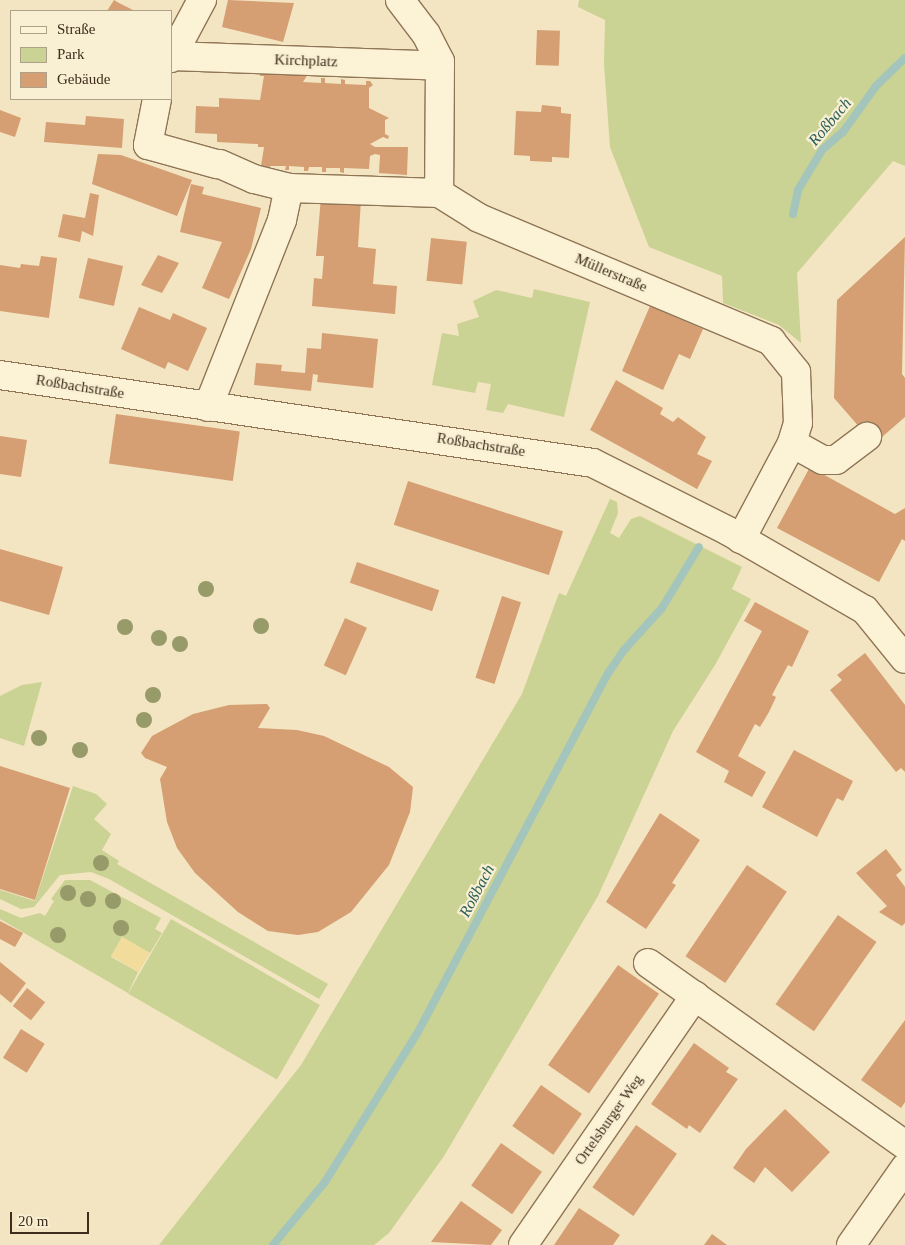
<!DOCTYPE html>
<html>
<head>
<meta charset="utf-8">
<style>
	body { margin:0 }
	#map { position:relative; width:905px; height:1245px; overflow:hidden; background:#f3e5c1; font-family:"Times New Roman",serif }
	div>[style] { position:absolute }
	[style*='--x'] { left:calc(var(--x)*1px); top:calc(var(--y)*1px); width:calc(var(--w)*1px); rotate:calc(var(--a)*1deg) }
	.green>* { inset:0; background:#cad294; transform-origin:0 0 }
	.sand>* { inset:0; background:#f1dc9c; transform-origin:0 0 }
	.stream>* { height:8px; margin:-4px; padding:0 4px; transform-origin:4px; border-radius:4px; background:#a4c5bc }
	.building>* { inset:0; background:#d59e73; transform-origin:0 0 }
	.roads { filter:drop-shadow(1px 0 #8f7556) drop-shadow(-1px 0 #8f7556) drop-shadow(0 1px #8f7556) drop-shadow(0 -1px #8f7556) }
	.minor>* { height:28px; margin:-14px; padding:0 14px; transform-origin:14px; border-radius:14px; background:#fcf2d6 }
	.trees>* { width:16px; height:16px; margin:-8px; border-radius:50%; background:#979a69 }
	span { translate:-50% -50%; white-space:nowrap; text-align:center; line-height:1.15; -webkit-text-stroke:4.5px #f9efd2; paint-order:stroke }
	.street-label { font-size:15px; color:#3d2d1c }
	.water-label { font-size:16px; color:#2a5e5c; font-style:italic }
	.legend { position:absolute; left:10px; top:10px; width:162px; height:90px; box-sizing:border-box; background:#f9efd2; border:1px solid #aea189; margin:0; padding:6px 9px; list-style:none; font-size:15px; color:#3d2d1c }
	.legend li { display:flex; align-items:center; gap:10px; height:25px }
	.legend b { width:25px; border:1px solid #aea189 }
	.scale { position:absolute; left:10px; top:1212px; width:79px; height:22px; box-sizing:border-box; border:2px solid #3d2d1c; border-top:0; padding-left:6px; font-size:15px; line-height:18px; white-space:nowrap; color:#3d2d1c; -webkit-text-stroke:4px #f9efd2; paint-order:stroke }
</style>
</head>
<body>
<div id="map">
	<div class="green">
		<div style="clip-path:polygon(579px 0,905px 0,905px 166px,893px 161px,797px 273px,801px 343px,779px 325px,723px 303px,722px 276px,649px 247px,610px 147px,604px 64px,605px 20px,578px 7px)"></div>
		<div style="clip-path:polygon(534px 289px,590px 302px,564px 417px,508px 404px,503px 413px,486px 410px,491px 384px,478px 382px,475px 393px,432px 385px,442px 333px,459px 336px,457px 324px,479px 317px,473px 301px,496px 290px,532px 298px)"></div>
		<div style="clip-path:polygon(610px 499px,617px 502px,618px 513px,610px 533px,619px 538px,631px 519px,640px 516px,742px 567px,732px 589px,751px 599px,715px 665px,673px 731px,598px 896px,444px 1156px,389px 1233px,374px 1245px,159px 1245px,301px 1065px,522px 694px,559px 593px,566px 596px)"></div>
		<div style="clip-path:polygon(42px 682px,24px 746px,0 738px,0 696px,22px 685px)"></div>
		<div style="clip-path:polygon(73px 786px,96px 794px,107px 804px,94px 819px,111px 834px,102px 850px,119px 861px,117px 864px,328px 984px,319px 999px,109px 879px,91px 872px,60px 875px,34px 907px,21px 909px,0 899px,0 890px,35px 901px)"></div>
		<div style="clip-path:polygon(65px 880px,90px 880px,161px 918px,155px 929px,162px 933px,150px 953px,122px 937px,111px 957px,138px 972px,128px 993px,0 919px,0 909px,21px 918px,40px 913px,45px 916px,54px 901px,51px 899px)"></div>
		<div style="left:171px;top:919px;width:172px;height:86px;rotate:30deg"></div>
	</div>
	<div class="sand">
		<div style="left:122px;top:937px;width:32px;height:22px;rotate:30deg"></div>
	</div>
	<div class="stream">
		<div style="--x:793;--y:214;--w:25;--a:-78"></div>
		<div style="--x:798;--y:190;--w:47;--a:-59"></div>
		<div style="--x:822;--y:150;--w:28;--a:-41"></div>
		<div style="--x:843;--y:132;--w:57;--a:-54.3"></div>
		<div style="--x:876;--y:86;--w:40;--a:-44"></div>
		<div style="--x:273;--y:1245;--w:82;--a:-50.5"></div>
		<div style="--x:325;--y:1182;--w:176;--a:-58.2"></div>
		<div style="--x:418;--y:1032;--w:408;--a:-62.1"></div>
		<div style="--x:609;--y:672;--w:27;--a:-56"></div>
		<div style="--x:624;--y:650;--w:57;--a:-47.9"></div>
		<div style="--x:662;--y:608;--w:71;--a:-58.8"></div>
	</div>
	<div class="building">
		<div style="clip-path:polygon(114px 0,119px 3px,135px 11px,107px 11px)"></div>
		<div style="clip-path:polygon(228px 0,294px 3px,283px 42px,222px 27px)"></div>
		<div style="left:537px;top:30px;width:23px;height:35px;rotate:2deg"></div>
		<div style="clip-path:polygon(261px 72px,308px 74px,303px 82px,321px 83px,321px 78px,325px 78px,325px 83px,341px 84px,341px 79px,345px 80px,345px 84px,366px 85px,366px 81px,370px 81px,373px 85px,369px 88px,369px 108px,389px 118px,385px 120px,385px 134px,389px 136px,388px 139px,383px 137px,370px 144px,375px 147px,408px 147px,407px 175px,379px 173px,380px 155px,375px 154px,370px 156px,369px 169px,344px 168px,344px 173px,340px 172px,340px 168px,326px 168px,326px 172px,322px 172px,322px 167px,309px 167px,308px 171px,304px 171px,304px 167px,289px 166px,289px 170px,285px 170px,286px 166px,270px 166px,270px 170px,266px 170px,266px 166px,261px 166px,264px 147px,258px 147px,258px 144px,217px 142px,217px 134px,195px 133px,196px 106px,219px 107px,219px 98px,260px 100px,264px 76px,260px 76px)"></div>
		<div style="clip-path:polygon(542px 105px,561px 107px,561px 113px,571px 114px,569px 158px,552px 157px,552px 162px,530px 161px,530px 156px,514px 155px,516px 111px,541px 112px)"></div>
		<div style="clip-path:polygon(0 110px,21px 118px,15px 137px,0 132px)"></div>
		<div style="clip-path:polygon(86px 116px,124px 119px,122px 148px,44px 142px,46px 122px,85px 125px)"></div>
		<div style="clip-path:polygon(98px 154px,121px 155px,192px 180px,177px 216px,92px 184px)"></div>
		<div style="clip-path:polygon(191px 184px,204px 187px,202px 194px,261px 208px,251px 249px,229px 299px,202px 288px,222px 242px,180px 232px)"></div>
		<div style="clip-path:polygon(90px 193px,99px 195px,93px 236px,82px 231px,80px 242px,58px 237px,63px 214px,85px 218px)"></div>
		<div style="clip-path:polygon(321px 197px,361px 200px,358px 247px,376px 249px,373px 284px,397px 286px,395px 314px,312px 306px,314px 278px,322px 279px,324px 256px,316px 256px)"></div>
		<div style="clip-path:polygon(905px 237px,902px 374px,905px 378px,905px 417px,874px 444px,834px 398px,837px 300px)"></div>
		<div style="left:431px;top:238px;width:36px;height:43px;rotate:6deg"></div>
		<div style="clip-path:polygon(158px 255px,179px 263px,162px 293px,141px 285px)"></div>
		<div style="clip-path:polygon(41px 256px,57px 258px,49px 318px,0 311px,0 265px,20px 268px,21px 264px,39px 266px)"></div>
		<div style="left:88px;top:258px;width:36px;height:41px;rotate:13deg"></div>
		<div style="clip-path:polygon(650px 306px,703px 329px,690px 359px,679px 354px,663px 390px,622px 371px)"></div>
		<div style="clip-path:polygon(139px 307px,170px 320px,173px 313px,207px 328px,188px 371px,168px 362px,165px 369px,121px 349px)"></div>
		<div style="clip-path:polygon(322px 333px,378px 339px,373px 388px,317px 382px,318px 375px,313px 374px,311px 391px,254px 385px,256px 363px,282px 365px,281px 371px,305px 373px,307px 348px,321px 349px)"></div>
		<div style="clip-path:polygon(616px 380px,663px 408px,660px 414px,673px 422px,678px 417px,706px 437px,697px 454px,712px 461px,697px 489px,590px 430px)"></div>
		<div style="left:116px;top:414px;width:125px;height:50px;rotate:8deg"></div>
		<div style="clip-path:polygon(0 436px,27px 440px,21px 477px,0 474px)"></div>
		<div style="clip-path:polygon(810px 467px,895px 514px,905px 508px,905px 541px,902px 539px,879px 582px,777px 528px)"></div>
		<div style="left:408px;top:481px;width:163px;height:46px;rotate:18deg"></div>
		<div style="clip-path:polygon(0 549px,63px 567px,49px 615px,0 601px)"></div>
		<div style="left:357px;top:562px;width:87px;height:22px;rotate:19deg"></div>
		<div style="left:502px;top:596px;width:20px;height:86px;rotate:18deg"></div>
		<div style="clip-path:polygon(755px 602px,809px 631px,792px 667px,788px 665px,772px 695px,776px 697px,769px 712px,760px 727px,755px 724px,738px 756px,766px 772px,752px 797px,724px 782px,729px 771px,696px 752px,762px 631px,744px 621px)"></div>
		<div style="left:345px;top:618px;width:24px;height:52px;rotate:24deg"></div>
		<div style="clip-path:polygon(865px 653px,905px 705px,905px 772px,901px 768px,896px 772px,830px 690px,842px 680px,837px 675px)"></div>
		<div style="clip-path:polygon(267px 704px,270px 708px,258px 728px,297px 730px,324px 736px,389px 767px,413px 787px,410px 812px,389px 865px,351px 912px,318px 932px,298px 935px,268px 931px,238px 912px,195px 873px,177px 848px,167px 822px,160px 779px,167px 767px,145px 758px,141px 753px,152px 736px,193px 714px,229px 705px)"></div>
		<div style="clip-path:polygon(794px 750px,853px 781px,843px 801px,837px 798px,817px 837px,762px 807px)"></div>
		<div style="clip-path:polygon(0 766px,70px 788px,35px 900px,0 889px)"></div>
		<div style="clip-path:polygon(660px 813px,700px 840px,672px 883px,676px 885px,646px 929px,606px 902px)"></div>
		<div style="clip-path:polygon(886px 849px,902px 870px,896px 875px,905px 887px,905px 923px,902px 926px,879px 912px,887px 906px,856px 873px)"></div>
		<div style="left:747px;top:865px;width:48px;height:110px;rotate:34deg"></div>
		<div style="left:838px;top:915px;width:47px;height:109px;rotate:35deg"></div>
		<div style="clip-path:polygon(0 921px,23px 933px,15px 947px,0 939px)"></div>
		<div style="clip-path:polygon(0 962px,26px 983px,11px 1003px,0 994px)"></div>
		<div style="left:618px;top:965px;width:50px;height:122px;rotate:35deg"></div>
		<div style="left:27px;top:988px;width:23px;height:23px;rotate:38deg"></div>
		<div style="clip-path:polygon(905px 1020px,905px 1102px,901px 1108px,861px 1080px)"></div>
		<div style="left:21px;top:1029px;width:28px;height:34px;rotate:32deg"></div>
		<div style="clip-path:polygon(694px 1043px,729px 1068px,726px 1072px,738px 1079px,700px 1133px,689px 1125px,687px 1129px,651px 1104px)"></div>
		<div style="left:541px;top:1085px;width:50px;height:50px;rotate:35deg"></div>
		<div style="clip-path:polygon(785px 1109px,830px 1152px,792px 1192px,765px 1167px,754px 1183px,733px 1168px,746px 1149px)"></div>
		<div style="left:636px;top:1125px;width:50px;height:76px;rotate:35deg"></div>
		<div style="left:501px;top:1143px;width:50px;height:52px;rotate:35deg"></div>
		<div style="clip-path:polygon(461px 1201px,502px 1230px,491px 1245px,431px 1242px)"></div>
		<div style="clip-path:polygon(579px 1208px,620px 1235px,613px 1245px,554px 1245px)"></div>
		<div style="clip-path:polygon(712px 1234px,727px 1245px,704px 1245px)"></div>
	</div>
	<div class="roads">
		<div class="minor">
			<div style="--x:400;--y:0;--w:43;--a:52.6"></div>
			<div style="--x:426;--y:34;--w:30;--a:63"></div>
			<div style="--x:440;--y:61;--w:132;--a:90.4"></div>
			<div style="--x:172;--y:56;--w:268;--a:2.1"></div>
			<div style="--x:171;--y:58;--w:66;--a:-61.9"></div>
			<div style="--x:157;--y:99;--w:47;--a:101.1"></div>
			<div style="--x:148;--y:145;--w:71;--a:15.6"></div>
			<div style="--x:220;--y:164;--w:37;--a:24"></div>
			<div style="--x:254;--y:179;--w:36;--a:14"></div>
			<div style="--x:289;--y:188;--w:150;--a:1.9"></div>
			<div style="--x:439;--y:193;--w:47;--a:32"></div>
			<div style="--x:479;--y:218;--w:317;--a:22.8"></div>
			<div style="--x:771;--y:341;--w:40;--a:51"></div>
			<div style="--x:796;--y:372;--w:51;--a:87.8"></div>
			<div style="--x:798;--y:423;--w:21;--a:107"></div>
			<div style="--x:792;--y:443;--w:109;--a:118"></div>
			<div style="--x:0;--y:375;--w:599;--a:8.44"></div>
			<div style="--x:593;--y:463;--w:151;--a:26.7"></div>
			<div style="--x:728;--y:531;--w:158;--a:30"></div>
			<div style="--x:865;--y:610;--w:63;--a:50.8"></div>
			<div style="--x:208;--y:407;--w:201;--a:-68.4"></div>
			<div style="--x:282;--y:220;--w:33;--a:-78"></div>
			<div style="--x:792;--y:443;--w:35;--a:29"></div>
			<div style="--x:823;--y:460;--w:13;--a:0"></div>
			<div style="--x:836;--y:460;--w:39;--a:-37"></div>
			<div style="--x:648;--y:963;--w:315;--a:35.3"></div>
			<div style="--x:523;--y:1245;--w:303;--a:-55.4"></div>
			<div style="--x:851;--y:1245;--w:94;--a:-55"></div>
		</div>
	</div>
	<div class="trees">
		<div style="left:206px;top:589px"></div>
		<div style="left:261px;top:626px"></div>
		<div style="left:125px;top:627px"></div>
		<div style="left:159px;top:638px"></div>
		<div style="left:180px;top:644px"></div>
		<div style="left:153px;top:695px"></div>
		<div style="left:144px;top:720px"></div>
		<div style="left:39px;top:738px"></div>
		<div style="left:80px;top:750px"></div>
		<div style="left:101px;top:863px"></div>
		<div style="left:68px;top:893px"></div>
		<div style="left:88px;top:899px"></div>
		<div style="left:113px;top:901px"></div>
		<div style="left:121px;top:928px"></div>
		<div style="left:58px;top:935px"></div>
	</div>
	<div class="street-label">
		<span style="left:306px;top:61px;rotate:2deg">Kirchplatz</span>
		<span style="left:611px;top:273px;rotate:23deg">Müllerstraße</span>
		<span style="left:80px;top:387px;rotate:9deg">Roßbachstraße</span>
		<span style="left:481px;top:445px;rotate:9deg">Roßbachstraße</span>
		<span style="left:609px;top:1120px;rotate:-55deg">Ortelsburger Weg</span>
	</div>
	<div class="water-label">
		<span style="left:830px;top:122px;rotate:-50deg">Roßbach</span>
		<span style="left:477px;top:891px;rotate:-62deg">Roßbach</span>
	</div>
	<ul class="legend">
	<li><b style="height:6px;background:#fcf2d6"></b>Straße</li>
	<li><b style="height:14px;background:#cad294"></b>Park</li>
	<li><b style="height:14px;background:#d59e73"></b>Gebäude</li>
	</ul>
	<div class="scale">20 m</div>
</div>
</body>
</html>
